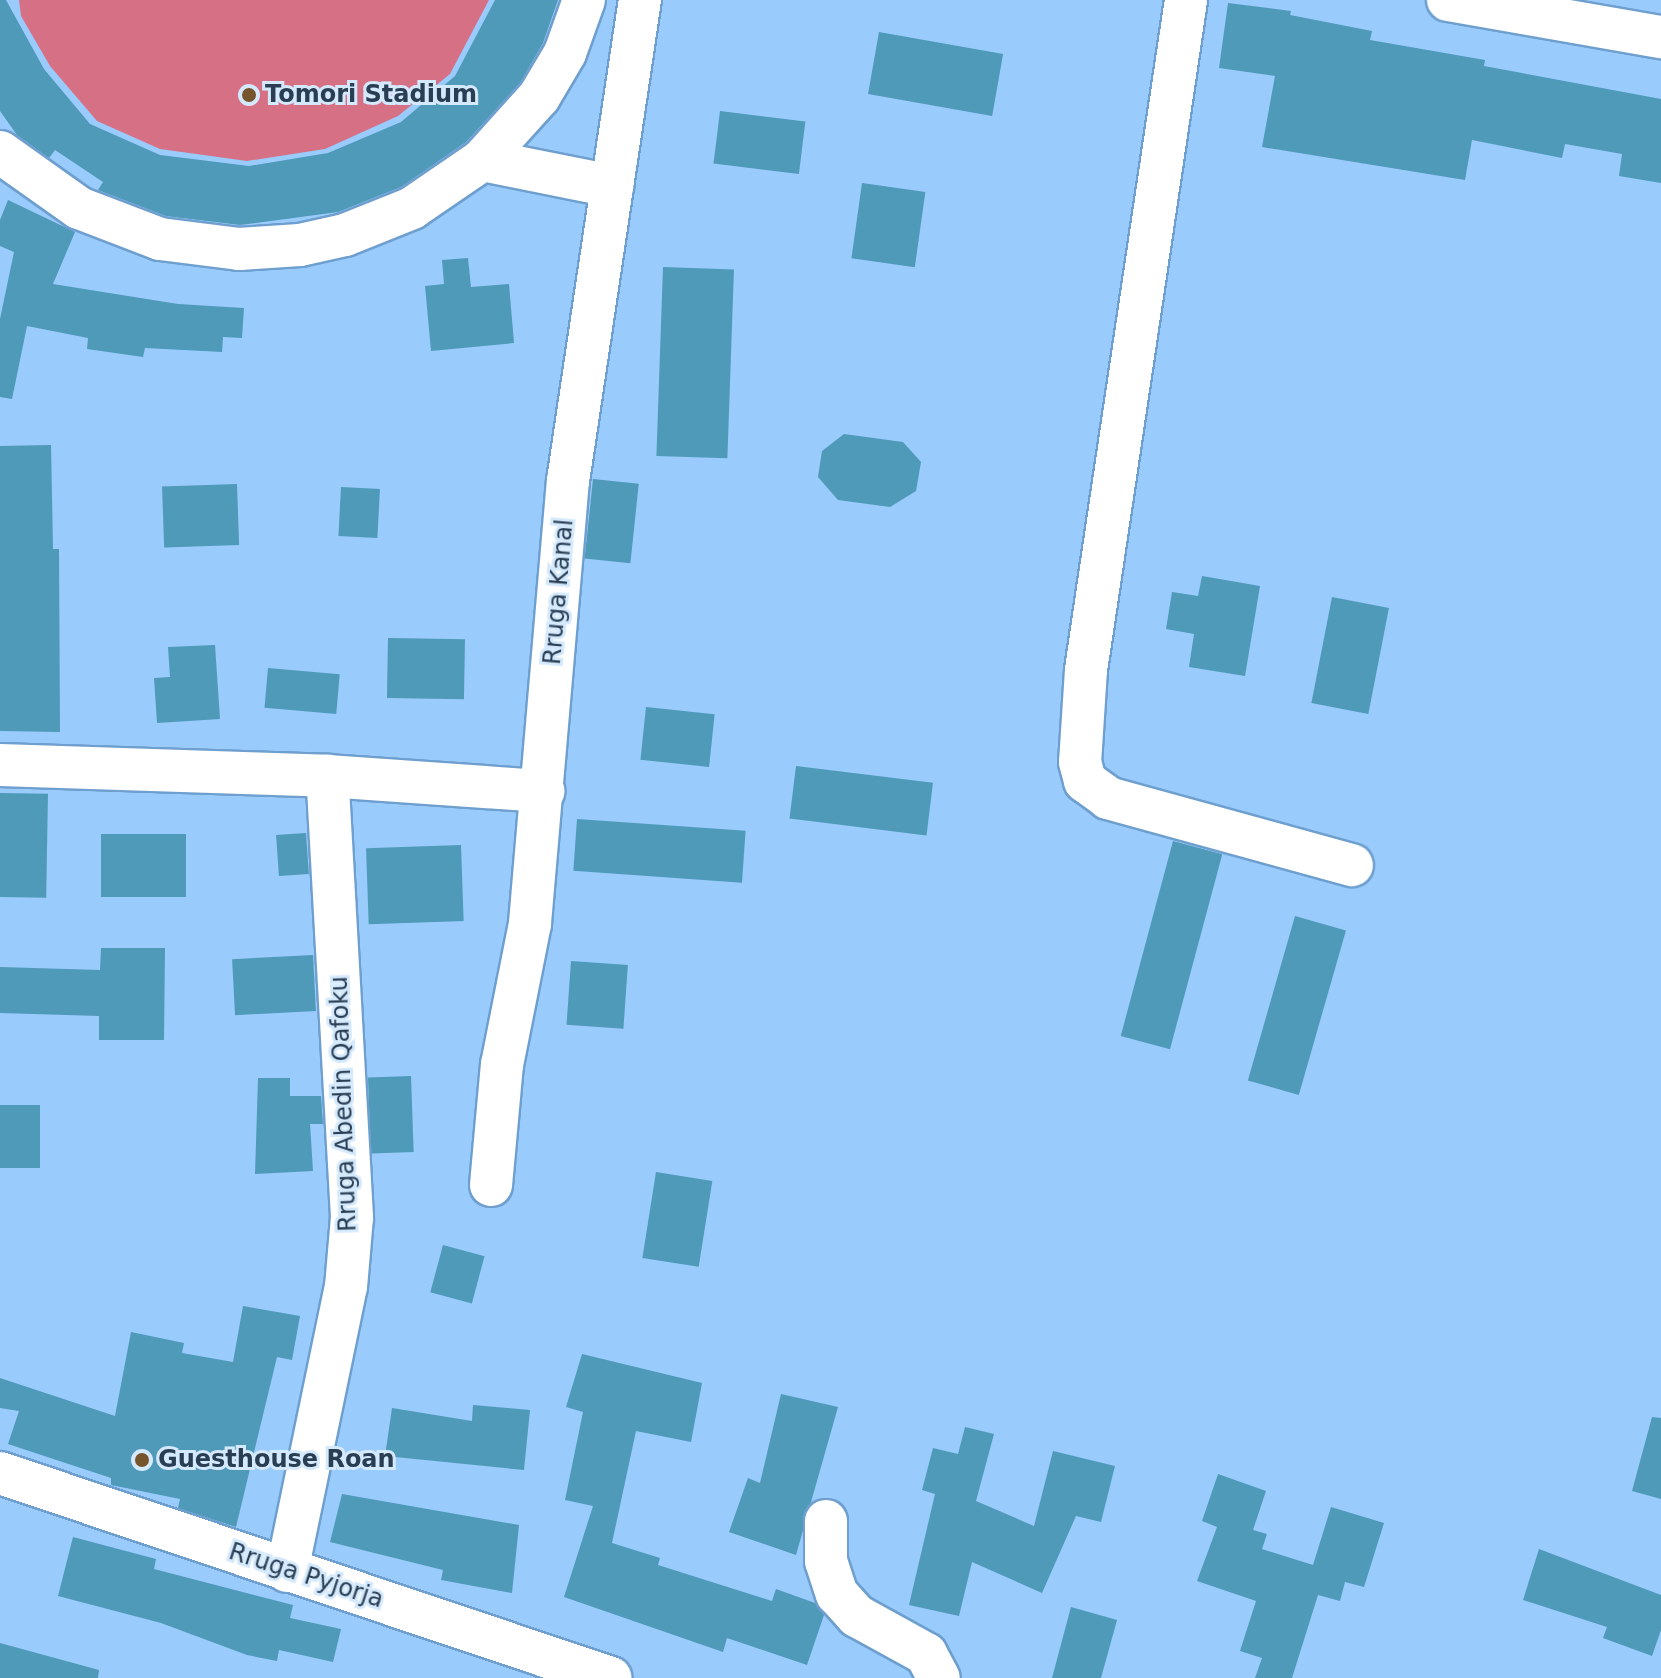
<!DOCTYPE html>
<html>
<head>
<meta charset="utf-8">
<style>
	body { margin:0 }
	#map { position:relative; width:1661px; height:1678px; overflow:hidden; background:#99cbfd; font-family:"DejaVu Sans",sans-serif }
	div>[style] { position:absolute }
	[style*='--x'] { left:calc(var(--x)*1px); top:calc(var(--y)*1px); width:calc(var(--w)*1px); rotate:calc(var(--a)*1deg) }
	.green>* { inset:0; background:#d67185 }
	.building>* { inset:0; background:#4f99b9; transform-origin:0 0 }
	.roads { filter:drop-shadow(2px 0 #6e9fce) drop-shadow(-2px 0 #6e9fce) drop-shadow(0 2px #6e9fce) drop-shadow(0 -2px #6e9fce) }
	.minor>* { height:42px; margin:-21px; padding:0 21px; transform-origin:21px; border-radius:21px; background:#fff }
	.dots>* { width:22px; height:22px; translate:-50% -50%; box-sizing:border-box; border:4px solid #d5e9fd; border-radius:50% }
	span { translate:-50% -50%; white-space:nowrap; text-align:center; line-height:1.15; -webkit-text-stroke:6px #d5e9fd; paint-order:stroke }
	.poi-label { font-size:24px; color:#293e52; font-weight:700 }
	.left { translate:0 -50%; text-align:left }
	.street-label { font-size:24px; color:#293e52 }
</style>
</head>
<body>
<div id="map">
	<div class="green">
		<div style="clip-path:polygon(19px 0,489px 0,450px 74px,398px 116px,325px 149px,247px 161px,160px 149px,97px 121px,50px 66px,21px 16px)"></div>
	</div>
	<div class="building">
		<div style="clip-path:polygon(0 0,6px 0,44px 69px,90px 124px,160px 155px,249px 166px,328px 153px,401px 122px,455px 76px,495px 0,558px 0,543px 43px,520px 83px,466px 142px,401px 187px,338px 212px,240px 225px,166px 216px,98px 190px,103px 182px,55px 150px,49px 158px,17px 135px,0 111px)"></div>
		<div style="clip-path:polygon(1228px 3px,1291px 11px,1290px 15px,1372px 31px,1370px 40px,1485px 60px,1484px 66px,1661px 99px,1661px 183px,1619px 176px,1622px 154px,1565px 144px,1562px 158px,1472px 140px,1465px 180px,1262px 147px,1275px 76px,1219px 68px)"></div>
		<div style="left:879px;top:32px;width:126px;height:63px;rotate:10deg"></div>
		<div style="left:720px;top:111px;width:86px;height:53px;rotate:7deg"></div>
		<div style="left:862px;top:183px;width:64px;height:76px;rotate:8deg"></div>
		<div style="clip-path:polygon(8px 200px,75px 232px,53px 284px,178px 304px,244px 308px,242px 338px,223px 337px,222px 352px,145px 348px,143px 357px,87px 349px,88px 338px,27px 326px,12px 399px,0 397px,0 319px,14px 252px,0 246px,0 220px)"></div>
		<div style="clip-path:polygon(468px 258px,471px 287px,509px 284px,514px 343px,431px 351px,425px 286px,444px 284px,442px 260px)"></div>
		<div style="left:663px;top:267px;width:71px;height:189px;rotate:2deg"></div>
		<div style="clip-path:polygon(844px 434px,903px 442px,921px 462px,916px 491px,890px 507px,838px 500px,818px 477px,822px 451px)"></div>
		<div style="clip-path:polygon(51px 445px,53px 549px,59px 549px,60px 732px,0 731px,0 446px)"></div>
		<div style="left:593px;top:479px;width:46px;height:80px;rotate:6deg"></div>
		<div style="left:237px;top:484px;width:61px;height:75px;rotate:88deg"></div>
		<div style="left:341px;top:487px;width:39px;height:49px;rotate:3deg"></div>
		<div style="clip-path:polygon(1202px 576px,1260px 586px,1245px 676px,1189px 667px,1194px 634px,1166px 629px,1172px 592px,1198px 596px)"></div>
		<div style="left:1332px;top:597px;width:58px;height:108px;rotate:11deg"></div>
		<div style="left:388px;top:638px;width:77px;height:60px;rotate:1deg"></div>
		<div style="clip-path:polygon(215px 645px,220px 719px,157px 723px,154px 678px,170px 677px,168px 647px)"></div>
		<div style="left:268px;top:668px;width:72px;height:40px;rotate:5deg"></div>
		<div style="left:646px;top:707px;width:69px;height:53px;rotate:6deg"></div>
		<div style="left:796px;top:766px;width:138px;height:53px;rotate:7deg"></div>
		<div style="left:0;top:793px;width:48px;height:104px;rotate:1deg"></div>
		<div style="left:577px;top:819px;width:169px;height:52px;rotate:4deg"></div>
		<div style="left:306px;top:833px;width:41px;height:30px;rotate:86deg"></div>
		<div style="left:101px;top:834px;width:85px;height:63px"></div>
		<div style="left:1173px;top:841px;width:51px;height:202px;rotate:15deg"></div>
		<div style="left:461px;top:845px;width:76px;height:95px;rotate:88deg"></div>
		<div style="left:1295px;top:916px;width:53px;height:171px;rotate:16deg"></div>
		<div style="clip-path:polygon(101px 948px,165px 948px,164px 1040px,99px 1040px,99px 1016px,0 1013px,0 967px,100px 970px)"></div>
		<div style="left:313px;top:955px;width:56px;height:81px;rotate:87deg"></div>
		<div style="left:571px;top:961px;width:57px;height:64px;rotate:4deg"></div>
		<div style="left:411px;top:1076px;width:76px;height:43px;rotate:88deg"></div>
		<div style="clip-path:polygon(258px 1078px,290px 1078px,290px 1096px,321px 1096px,323px 1124px,310px 1124px,313px 1171px,255px 1174px)"></div>
		<div style="left:0;top:1105px;width:40px;height:63px"></div>
		<div style="left:656px;top:1172px;width:57px;height:87px;rotate:9deg"></div>
		<div style="left:443px;top:1245px;width:43px;height:49px;rotate:15deg"></div>
		<div style="clip-path:polygon(243px 1306px,300px 1316px,292px 1360px,277px 1357px,236px 1527px,178px 1508px,180px 1499px,111px 1485px,111px 1478px,8px 1444px,19px 1411px,0 1408px,0 1378px,115px 1416px,131px 1332px,184px 1343px,182px 1353px,233px 1362px)"></div>
		<div style="clip-path:polygon(582px 1354px,702px 1383px,691px 1442px,636px 1431px,612px 1543px,660px 1558px,658px 1565px,772px 1601px,776px 1589px,815px 1603px,824px 1615px,807px 1665px,727px 1638px,723px 1652px,564px 1597px,593px 1506px,565px 1500px,583px 1412px,566px 1407px)"></div>
		<div style="clip-path:polygon(781px 1394px,838px 1407px,796px 1555px,729px 1532px,748px 1478px,760px 1483px)"></div>
		<div style="clip-path:polygon(473px 1405px,530px 1410px,524px 1470px,385px 1456px,392px 1408px,472px 1421px)"></div>
		<div style="clip-path:polygon(1652px 1417px,1661px 1418px,1661px 1499px,1632px 1491px)"></div>
		<div style="clip-path:polygon(965px 1427px,994px 1434px,976px 1501px,1034px 1526px,1053px 1451px,1115px 1466px,1101px 1522px,1076px 1516px,1042px 1593px,972px 1562px,959px 1616px,909px 1605px,935px 1494px,922px 1490px,933px 1448px,958px 1454px)"></div>
		<div style="clip-path:polygon(1218px 1474px,1266px 1491px,1253px 1530px,1267px 1534px,1262px 1549px,1313px 1565px,1331px 1507px,1384px 1523px,1364px 1587px,1345px 1582px,1340px 1601px,1318px 1595px,1292px 1678px,1255px 1678px,1262px 1658px,1240px 1651px,1256px 1601px,1197px 1581px,1217px 1527px,1202px 1521px)"></div>
		<div style="clip-path:polygon(342px 1494px,519px 1525px,512px 1593px,441px 1580px,443px 1570px,330px 1542px)"></div>
		<div style="clip-path:polygon(73px 1537px,156px 1559px,154px 1569px,293px 1605px,290px 1618px,341px 1629px,333px 1662px,279px 1650px,277px 1661px,247px 1655px,161px 1623px,58px 1596px)"></div>
		<div style="clip-path:polygon(1539px 1549px,1661px 1595px,1661px 1630px,1652px 1656px,1603px 1638px,1607px 1627px,1523px 1600px)"></div>
		<div style="clip-path:polygon(1071px 1607px,1117px 1620px,1101px 1678px,1052px 1678px)"></div>
		<div style="clip-path:polygon(0 1643px,99px 1670px,98px 1678px,0 1678px)"></div>
	</div>
	<div class="roads">
		<div class="minor">
			<div style="--x:1186;--y:0;--w:677;--a:98.49"></div>
			<div style="--x:1086;--y:670;--w:92;--a:93.7"></div>
			<div style="--x:1080;--y:762;--w:20;--a:75"></div>
			<div style="--x:1085;--y:781;--w:29;--a:36"></div>
			<div style="--x:1108;--y:798;--w:253;--a:15.4"></div>
			<div style="--x:1448;--y:0;--w:216;--a:9.9"></div>
			<div style="--x:0;--y:152;--w:97;--a:35.3"></div>
			<div style="--x:79;--y:208;--w:87;--a:20.9"></div>
			<div style="--x:160;--y:239;--w:80;--a:7.2"></div>
			<div style="--x:239;--y:249;--w:61;--a:-3.8"></div>
			<div style="--x:300;--y:245;--w:46;--a:-12.5"></div>
			<div style="--x:345;--y:235;--w:72;--a:-21.9"></div>
			<div style="--x:412;--y:208;--w:85;--a:-34.4"></div>
			<div style="--x:482;--y:160;--w:85;--a:-47.9"></div>
			<div style="--x:539;--y:97;--w:51;--a:-59.4"></div>
			<div style="--x:565;--y:53;--w:56;--a:-70.3"></div>
			<div style="--x:482;--y:160;--w:133;--a:11.3"></div>
			<div style="--x:0;--y:765;--w:327;--a:1.9"></div>
			<div style="--x:327;--y:776;--w:217;--a:4"></div>
			<div style="--x:491;--y:1185;--w:121;--a:-84.8"></div>
			<div style="--x:502;--y:1065;--w:145;--a:-78.8"></div>
			<div style="--x:530;--y:923;--w:444;--a:-85.1"></div>
			<div style="--x:568;--y:481;--w:486;--a:-81.5"></div>
			<div style="--x:0;--y:1473;--w:644;--a:18.55"></div>
			<div style="--x:826;--y:1521;--w:40;--a:90"></div>
			<div style="--x:826;--y:1561;--w:35;--a:72"></div>
			<div style="--x:837;--y:1594;--w:30;--a:48"></div>
			<div style="--x:857;--y:1616;--w:79;--a:28.8"></div>
			<div style="--x:926;--y:1654;--w:27;--a:62"></div>
			<div style="--x:287;--y:1571;--w:290;--a:-78.3"></div>
			<div style="--x:346;--y:1287;--w:70;--a:-85.1"></div>
			<div style="--x:352;--y:1217;--w:442;--a:-93.2"></div>
		</div>
	</div>
	<div class="dots">
		<div style="left:249px;top:95px;background:#76542c"></div>
		<div style="left:142px;top:1460px;background:#76542c"></div>
	</div>
	<div class="poi-label">
		<span class="left" style="left:265px;top:95px">Tomori Stadium</span>
		<span class="left" style="left:158px;top:1460px">Guesthouse Roan</span>
	</div>
	<div class="street-label">
		<span style="left:559px;top:592px;rotate:-85deg">Rruga Kanal</span>
		<span style="left:344px;top:1104px;rotate:-92deg">Rruga Abedin Qafoku</span>
		<span style="left:306px;top:1576px;rotate:18deg">Rruga Pyjorja</span>
	</div>
</div>
</body>
</html>
